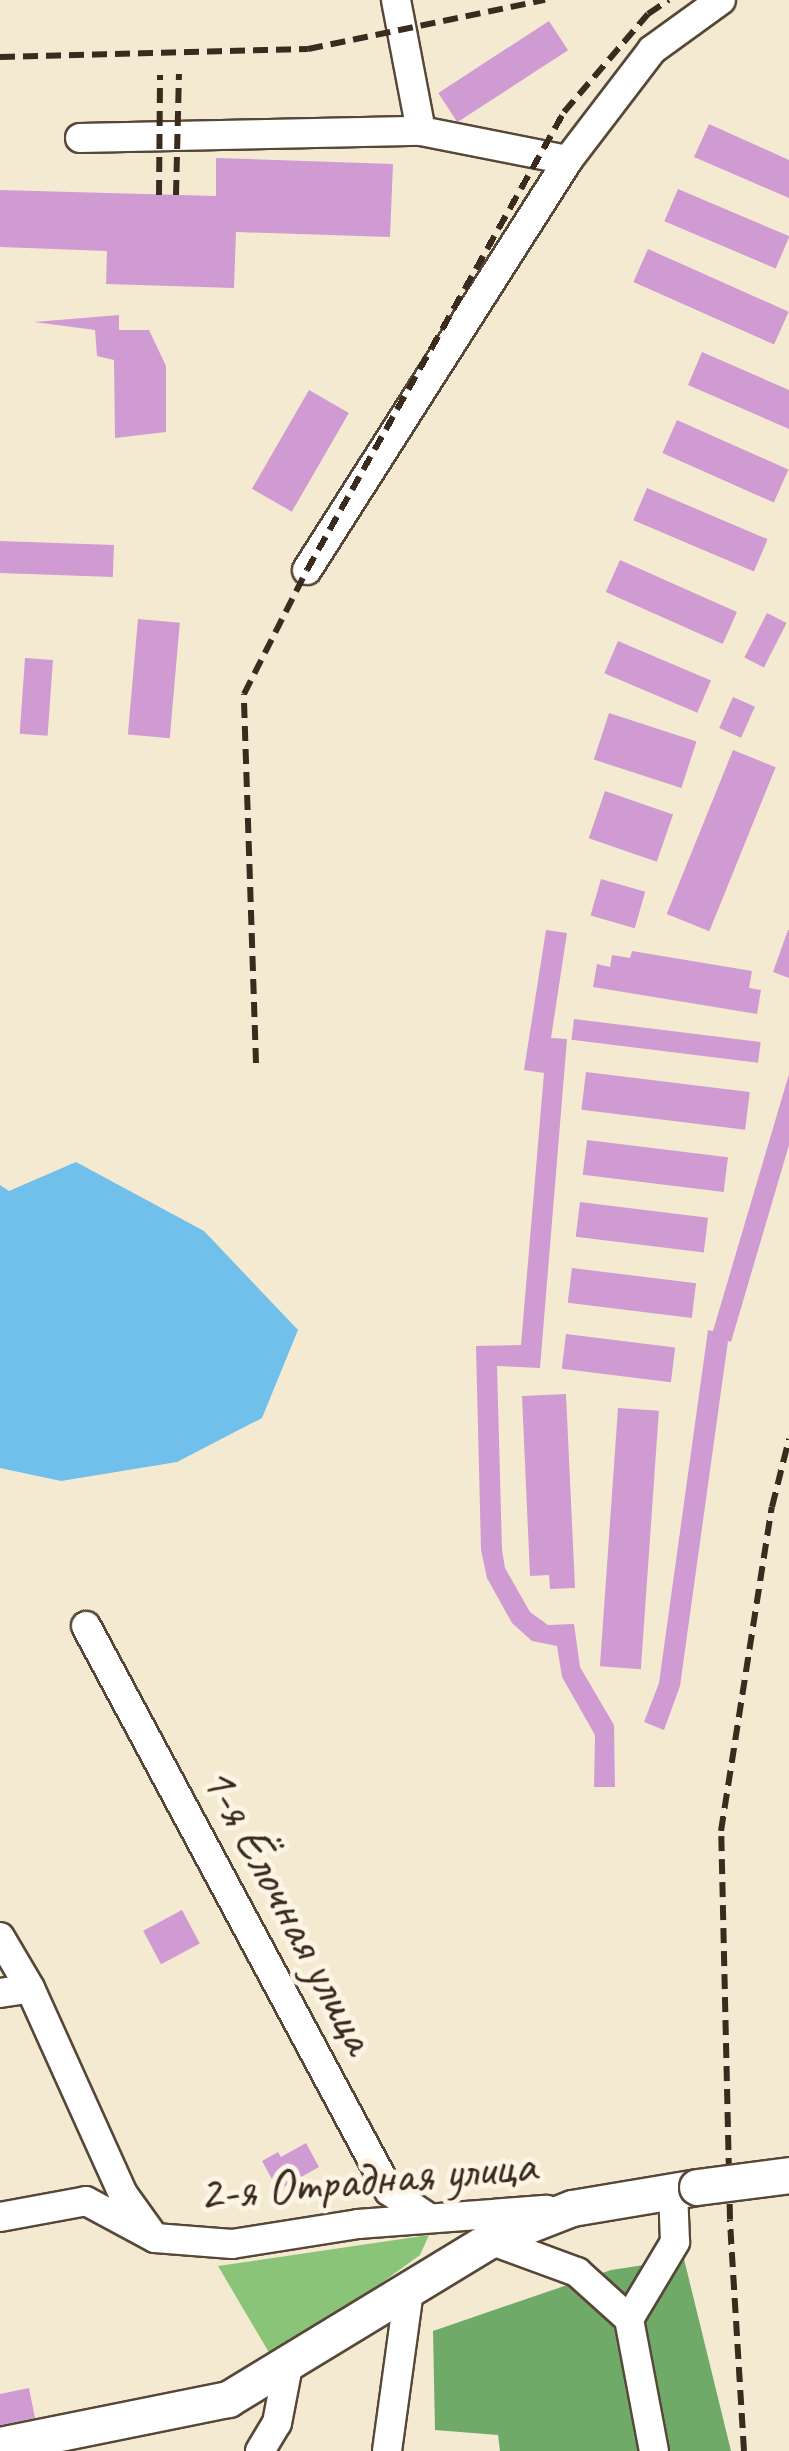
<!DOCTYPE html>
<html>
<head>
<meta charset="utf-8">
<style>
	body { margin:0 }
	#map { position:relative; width:789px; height:2451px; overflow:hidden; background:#f4ead1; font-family:Caveat,sans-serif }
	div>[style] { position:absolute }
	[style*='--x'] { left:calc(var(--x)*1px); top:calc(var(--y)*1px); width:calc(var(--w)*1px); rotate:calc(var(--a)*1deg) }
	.green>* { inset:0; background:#8ac479 }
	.forest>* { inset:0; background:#6faa69 }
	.water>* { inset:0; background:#71bfeb }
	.building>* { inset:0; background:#d09bd3; transform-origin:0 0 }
	.roads { filter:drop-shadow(2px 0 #574739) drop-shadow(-2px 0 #574739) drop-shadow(0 2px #574739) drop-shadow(0 -2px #574739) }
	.minor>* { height:28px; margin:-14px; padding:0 14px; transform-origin:14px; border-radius:14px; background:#fff }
	.major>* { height:35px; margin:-17.5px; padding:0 17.5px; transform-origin:17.5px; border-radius:17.5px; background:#fff }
	.rail>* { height:6px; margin-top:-3px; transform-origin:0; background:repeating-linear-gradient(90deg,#3b2a1e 0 15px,transparent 0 23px) }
	.bridges { filter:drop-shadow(2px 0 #574739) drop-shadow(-2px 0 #574739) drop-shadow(0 2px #574739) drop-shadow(0 -2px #574739) }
	.major-bridge>* { height:35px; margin:-17.5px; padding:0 17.5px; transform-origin:17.5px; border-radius:17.5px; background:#fff }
	span { translate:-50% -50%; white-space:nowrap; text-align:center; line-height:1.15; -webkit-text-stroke:10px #fcf5e5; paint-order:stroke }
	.street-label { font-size:50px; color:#3b2a1e }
</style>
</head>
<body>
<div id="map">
	<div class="green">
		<div style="clip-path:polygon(429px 2235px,420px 2255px,274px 2361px,218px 2266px)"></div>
	</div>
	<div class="forest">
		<div style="clip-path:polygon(684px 2259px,731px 2451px,500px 2451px,498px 2435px,435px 2430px,433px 2331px,611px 2270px)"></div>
	</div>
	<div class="water">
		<div style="clip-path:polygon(76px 1162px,204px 1231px,298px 1330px,262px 1418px,177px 1462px,61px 1481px,0 1468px,0 1185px,9px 1191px)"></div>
	</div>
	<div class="building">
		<div style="left:549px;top:21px;width:35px;height:132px;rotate:57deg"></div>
		<div style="clip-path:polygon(709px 124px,789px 160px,789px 198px,694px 157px)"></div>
		<div style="clip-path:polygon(216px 158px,393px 164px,390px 237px,236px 232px,234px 288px,106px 284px,107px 251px,0 247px,0 190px,216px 196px)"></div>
		<div style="left:678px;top:189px;width:121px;height:35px;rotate:23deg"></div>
		<div style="left:648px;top:249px;width:154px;height:36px;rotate:24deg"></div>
		<div style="clip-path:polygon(119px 315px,119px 330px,149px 330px,166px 366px,166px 432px,115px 438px,114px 360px,97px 356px,95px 330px,34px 322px)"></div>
		<div style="clip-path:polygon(702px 352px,789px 390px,789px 429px,688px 385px)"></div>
		<div style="left:309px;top:390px;width:46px;height:114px;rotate:30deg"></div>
		<div style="left:677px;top:420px;width:122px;height:36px;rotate:24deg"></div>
		<div style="left:647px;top:488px;width:131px;height:35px;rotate:23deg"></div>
		<div style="left:0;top:541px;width:114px;height:32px;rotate:2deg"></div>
		<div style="left:620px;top:560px;width:128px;height:35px;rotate:24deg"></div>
		<div style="left:767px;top:613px;width:22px;height:50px;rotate:27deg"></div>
		<div style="left:138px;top:619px;width:42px;height:116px;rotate:5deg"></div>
		<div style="left:618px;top:641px;width:101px;height:35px;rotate:23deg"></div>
		<div style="left:25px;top:658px;width:28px;height:76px;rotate:4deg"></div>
		<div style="left:733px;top:697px;width:24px;height:34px;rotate:24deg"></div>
		<div style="left:609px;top:713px;width:92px;height:49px;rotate:18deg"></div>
		<div style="left:733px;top:750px;width:46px;height:177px;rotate:22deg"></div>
		<div style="left:605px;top:791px;width:72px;height:50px;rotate:19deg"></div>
		<div style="left:601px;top:879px;width:46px;height:38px;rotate:16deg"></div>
		<div style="clip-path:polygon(546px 930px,567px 933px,551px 1038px,567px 1039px,540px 1368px,497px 1366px,502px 1550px,505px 1568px,530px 1612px,548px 1625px,574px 1624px,580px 1667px,614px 1725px,615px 1787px,594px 1787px,595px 1735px,562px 1677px,557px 1646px,532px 1641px,512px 1623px,487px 1578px,481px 1550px,476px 1346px,521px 1345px,544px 1073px,524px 1070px)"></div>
		<div style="clip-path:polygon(788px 930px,789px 930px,789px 978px,773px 972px)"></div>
		<div style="clip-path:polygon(632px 951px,752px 971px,749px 988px,761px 990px,757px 1014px,593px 987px,597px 964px,610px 967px,612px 955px,630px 958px)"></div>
		<div style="left:574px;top:1019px;width:188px;height:21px;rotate:7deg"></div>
		<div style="left:586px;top:1072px;width:165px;height:38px;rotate:7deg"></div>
		<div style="clip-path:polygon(789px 1074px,789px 1145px,731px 1342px,728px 1341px,680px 1686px,664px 1730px,644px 1722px,659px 1683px,708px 1330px,713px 1331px)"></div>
		<div style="left:587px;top:1140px;width:142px;height:35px;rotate:7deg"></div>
		<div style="left:580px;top:1202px;width:129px;height:35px;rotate:7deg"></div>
		<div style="left:572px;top:1268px;width:125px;height:35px;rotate:7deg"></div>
		<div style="left:566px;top:1334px;width:110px;height:35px;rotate:7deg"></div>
		<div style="clip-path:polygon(566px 1394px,575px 1588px,550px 1589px,549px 1575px,530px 1576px,522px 1396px)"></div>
		<div style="left:618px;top:1408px;width:41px;height:259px;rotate:4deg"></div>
		<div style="left:182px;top:1910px;width:38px;height:44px;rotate:62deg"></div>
		<div style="clip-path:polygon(306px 2143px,319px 2167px,278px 2190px,262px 2161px,278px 2152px,281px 2157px)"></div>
		<div style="clip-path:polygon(29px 2388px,35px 2418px,0 2425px,0 2394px)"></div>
	</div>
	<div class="roads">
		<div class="minor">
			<div style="--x:396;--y:0;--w:133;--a:79.2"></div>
			<div style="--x:421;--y:131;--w:150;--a:11.2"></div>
			<div style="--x:80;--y:138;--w:341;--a:-1.2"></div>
			<div style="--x:307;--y:570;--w:486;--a:-57.5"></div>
			<div style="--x:568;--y:160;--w:138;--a:-52.6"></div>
			<div style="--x:652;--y:50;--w:85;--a:-35.9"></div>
			<div style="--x:86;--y:1626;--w:641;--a:61.8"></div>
			<div style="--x:389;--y:2191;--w:48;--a:34"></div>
			<div style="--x:0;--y:1937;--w:59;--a:59.5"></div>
			<div style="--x:30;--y:1988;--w:226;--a:65.7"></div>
			<div style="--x:123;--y:2194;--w:48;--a:54.3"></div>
			<div style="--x:0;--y:1993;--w:30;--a:-9"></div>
			<div style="--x:0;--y:2217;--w:87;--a:-10.5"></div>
			<div style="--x:86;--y:2201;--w:78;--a:28.2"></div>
			<div style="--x:155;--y:2238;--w:77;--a:4.5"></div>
			<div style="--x:232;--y:2244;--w:128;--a:-9"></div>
			<div style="--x:358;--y:2224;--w:189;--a:-4.3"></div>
			<div style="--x:490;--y:2240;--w:93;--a:20.2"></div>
			<div style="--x:577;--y:2272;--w:70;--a:42.1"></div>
			<div style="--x:629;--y:2319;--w:134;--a:79.3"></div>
			<div style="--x:629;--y:2319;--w:90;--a:-59.1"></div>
			<div style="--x:675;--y:2242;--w:51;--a:-92.2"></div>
			<div style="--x:260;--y:2451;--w:33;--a:-59"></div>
			<div style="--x:277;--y:2423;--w:58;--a:-79.1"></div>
			<div style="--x:387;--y:2451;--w:162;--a:-82.2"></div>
		</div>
		<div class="major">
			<div style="--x:0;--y:2445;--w:233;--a:-11.4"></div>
			<div style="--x:228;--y:2399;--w:306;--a:-31.3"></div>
			<div style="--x:490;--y:2240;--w:88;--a:-21.3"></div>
			<div style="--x:572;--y:2208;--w:127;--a:-9.5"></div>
		</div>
	</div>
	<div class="rail">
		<div style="--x:0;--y:57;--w:308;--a:-1.5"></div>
		<div style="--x:308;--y:49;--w:242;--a:-11.7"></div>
		<div style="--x:159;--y:195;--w:120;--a:-89.5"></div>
		<div style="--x:176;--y:195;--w:121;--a:-88.6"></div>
		<div style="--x:256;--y:1063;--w:369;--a:-91.9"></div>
		<div style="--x:244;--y:694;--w:139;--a:-63.1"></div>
		<div style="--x:307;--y:570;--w:525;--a:-60.7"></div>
		<div style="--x:564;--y:112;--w:129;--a:-49.4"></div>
		<div style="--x:648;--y:14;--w:25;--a:-34"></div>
		<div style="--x:744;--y:2451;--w:232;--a:-93.5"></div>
		<div style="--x:730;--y:2219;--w:388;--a:-91.3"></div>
		<div style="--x:721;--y:1831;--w:328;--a:-81.1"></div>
		<div style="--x:772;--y:1507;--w:70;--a:-76"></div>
	</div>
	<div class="bridges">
		<div class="major-bridge">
			<div style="--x:697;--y:2187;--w:93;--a:-7.4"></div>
		</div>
	</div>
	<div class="street-label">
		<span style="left:289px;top:1909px;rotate:62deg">1-я Ёлочная улица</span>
		<span style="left:367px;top:2179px;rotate:-5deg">2-я Отрадная улица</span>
	</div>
</div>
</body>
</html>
